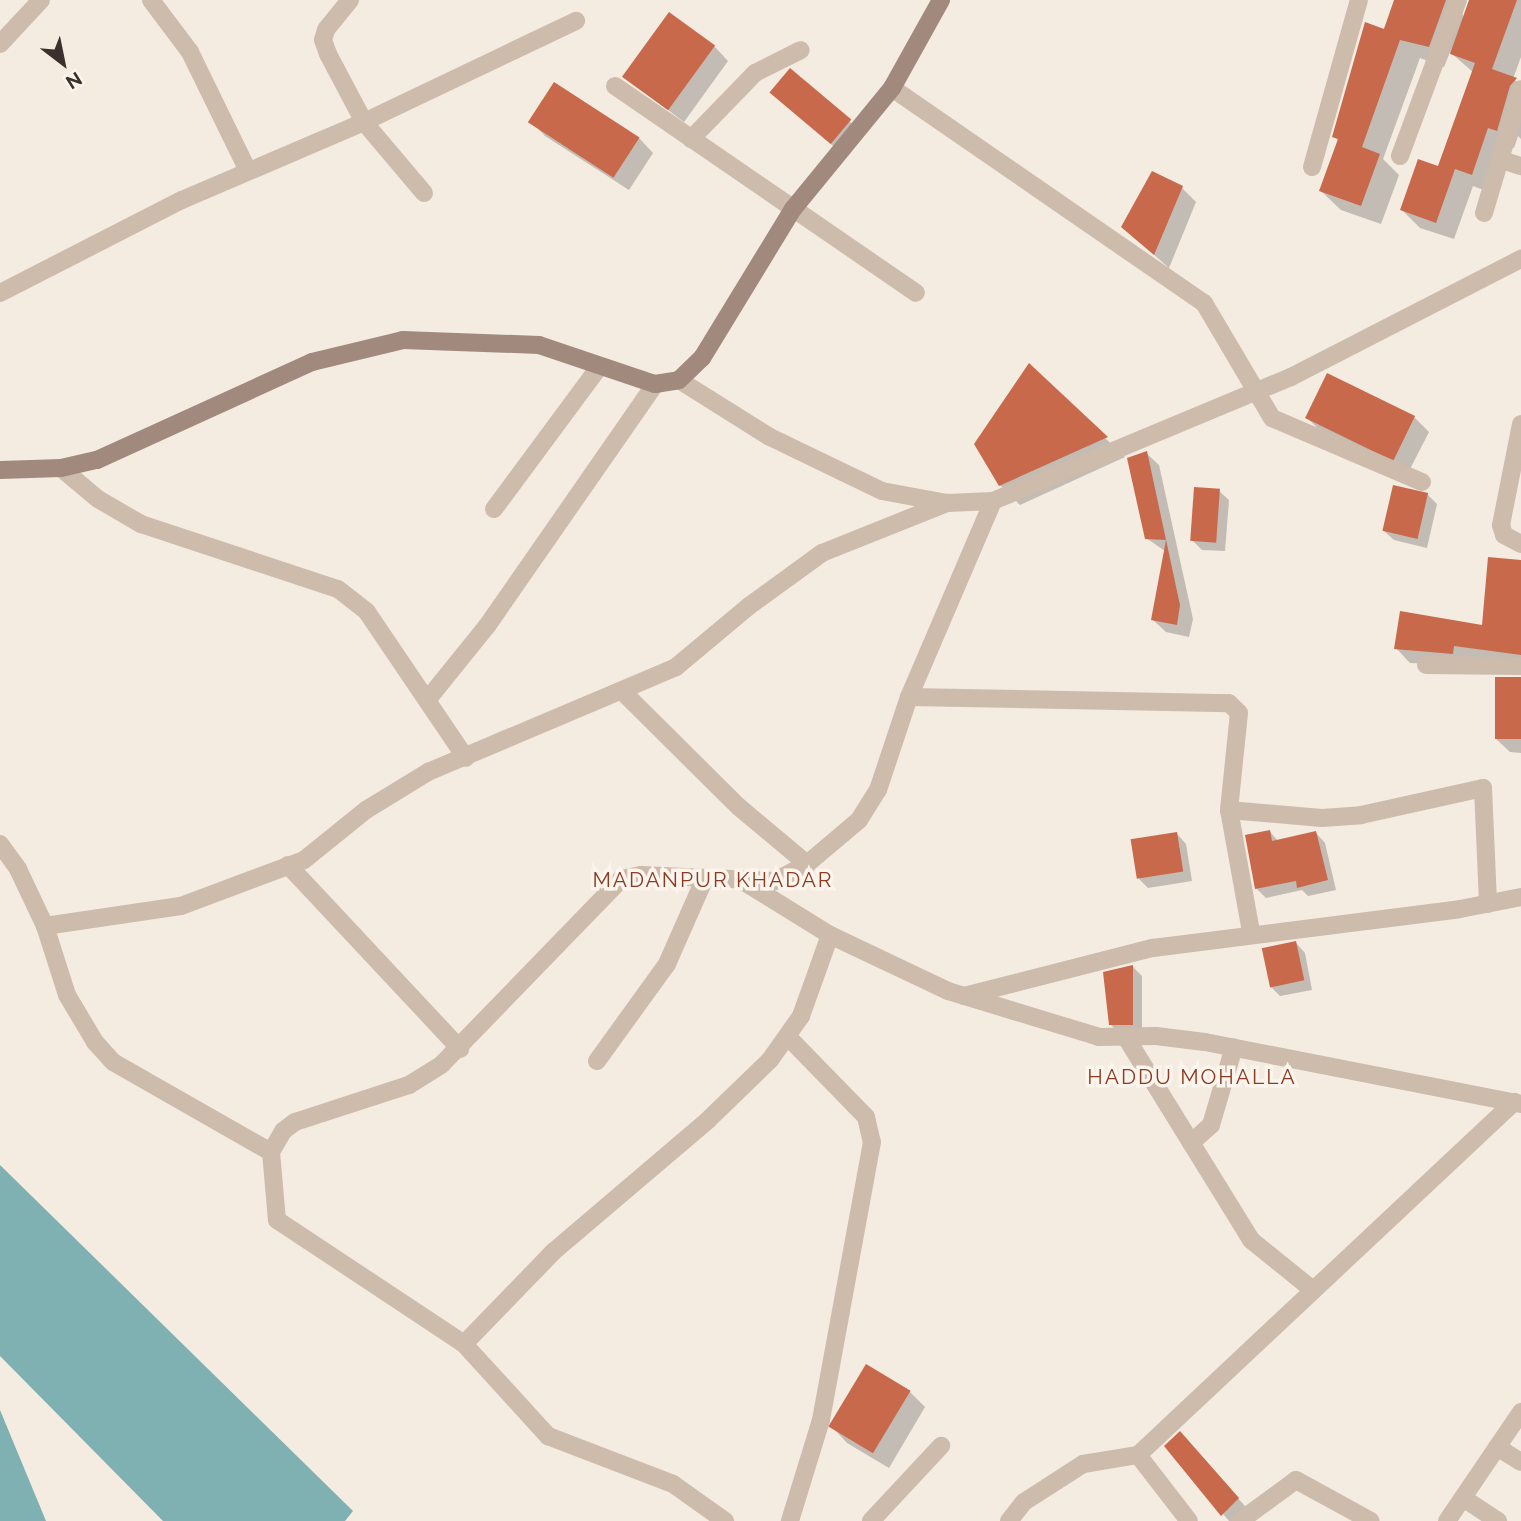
<!DOCTYPE html>
<html>
<head>
<meta charset="utf-8">
<style>
	body { margin:0 }
	#map { position:relative; width:1521px; height:1521px; overflow:hidden; background:#f4ebe1; font-family:Raleway,sans-serif }
	div>[style] { position:absolute }
	[style*='--x'] { left:calc(var(--x)*1px); top:calc(var(--y)*1px); width:calc(var(--w)*1px); rotate:calc(var(--a)*1deg) }
	.water>* { inset:0; background:#7fb0b2 }
	.shadow>* { inset:0; background:#0003 }
	.building>* { inset:0; background:#c8694b; transform-origin:0 0 }
	.street>* { height:18px; margin:-9px; padding:0 9px; transform-origin:9px; border-radius:9px; background:#cdbbac }
	.secondary>* { height:18px; margin:-9px; padding:0 9px; transform-origin:9px; border-radius:9px; background:#a18a7d }
	span { translate:-50% -50%; white-space:nowrap; text-align:center; line-height:1.15; -webkit-text-stroke:7px #fbf5ee; paint-order:stroke }
	.neighbourhood-label { font-size:21px; color:#8c3b22; letter-spacing:2px }
	.north { position:absolute; left:28px; top:28px; width:70px; height:70px; -webkit-text-stroke:5px #fbf5ee; paint-order:stroke; rotate:148deg; font-size:19px; font-weight:700; line-height:28px; text-align:center; color:#3b302b }
	.north::after { content:''; display:block; margin:auto; width:24px; height:32px; background:#3b302b; clip-path:polygon(50% 0,100% 100%,50% 72%,0 100%) }
</style>
</head>
<body>
<div id="map">
	<div class="water">
		<div style="clip-path:polygon(0 1165px,353px 1511px,345px 1521px,163px 1521px,0 1356px)"></div>
		<div style="clip-path:polygon(0 1410px,46px 1521px,0 1521px)"></div>
	</div>
	<div class="shadow">
		<div style="clip-path:polygon(1397px 0,1460px 0,1464px 22px,1479px 0,1521px 0,1521px 57px,1513px 79px,1521px 84px,1521px 139px,1518px 136px,1514px 148px,1506px 145px,1489px 192px,1473px 186px,1454px 239px,1420px 228px,1402px 210px,1440px 168px,1474px 73px,1450px 52px,1444px 67px,1420px 58px,1383px 159px,1399px 175px,1381px 224px,1341px 210px,1321px 191px,1339px 141px,1334px 136px)"></div>
		<div style="clip-path:polygon(714px 46px,728px 61px,684px 122px,624px 77px)"></div>
		<div style="clip-path:polygon(784px 104px,849px 121px,864px 136px,846px 157px)"></div>
		<div style="clip-path:polygon(531px 121px,639px 138px,653px 153px,629px 190px,545px 136px)"></div>
		<div style="clip-path:polygon(1182px 188px,1196px 202px,1169px 268px,1123px 227px)"></div>
		<div style="clip-path:polygon(1029px 366px,1125px 457px,1020px 505px,1000px 485px)"></div>
		<div style="clip-path:polygon(1414px 417px,1429px 432px,1409px 471px,1322px 432px,1307px 418px)"></div>
		<div style="clip-path:polygon(1146px 453px,1159px 465px,1193px 619px,1189px 637px,1166px 632px,1153px 620px,1165px 551px,1146px 538px)"></div>
		<div style="clip-path:polygon(1219px 491px,1229px 500px,1225px 551px,1202px 550px,1192px 540px)"></div>
		<div style="clip-path:polygon(1427px 494px,1437px 504px,1427px 548px,1394px 540px,1384px 531px)"></div>
		<div style="clip-path:polygon(1521px 561px,1521px 668px,1410px 663px,1396px 648px,1484px 627px)"></div>
		<div style="clip-path:polygon(1521px 679px,1521px 753px,1510px 752px,1495px 738px)"></div>
		<div style="clip-path:polygon(1270px 832px,1279px 842px,1316px 833px,1325px 843px,1336px 890px,1308px 896px,1302px 890px,1266px 898px,1256px 888px)"></div>
		<div style="clip-path:polygon(1177px 834px,1186px 844px,1192px 881px,1148px 888px,1139px 879px)"></div>
		<div style="clip-path:polygon(1296px 943px,1305px 953px,1312px 990px,1280px 996px,1270px 986px)"></div>
		<div style="clip-path:polygon(1133px 967px,1142px 976px,1142px 1034px,1120px 1034px,1111px 1025px)"></div>
		<div style="clip-path:polygon(867px 1366px,910px 1392px,925px 1407px,889px 1468px,847px 1443px,833px 1428px)"></div>
		<div style="clip-path:polygon(1180px 1433px,1252px 1514px,1245px 1521px,1229px 1521px,1166px 1447px)"></div>
	</div>
	<div class="building">
		<div style="clip-path:polygon(1394px 0,1446px 0,1429px 47px,1400px 40px,1362px 147px,1380px 154px,1361px 206px,1319px 191px,1338px 139px,1332px 137px,1365px 22px,1384px 29px)"></div>
		<div style="clip-path:polygon(1469px 0,1517px 0,1492px 69px,1517px 78px,1510px 86px,1497px 131px,1488px 128px,1472px 175px,1455px 169px,1436px 223px,1400px 210px,1418px 159px,1438px 166px,1475px 63px,1450px 54px)"></div>
		<div style="left:669px;top:12px;width:57px;height:80px;rotate:36deg"></div>
		<div style="left:790px;top:68px;width:80px;height:32px;rotate:40deg"></div>
		<div style="left:554px;top:82px;width:102px;height:48px;rotate:33deg"></div>
		<div style="clip-path:polygon(1152px 171px,1183px 186px,1154px 255px,1121px 227px)"></div>
		<div style="clip-path:polygon(1029px 363px,1108px 437px,999px 486px,974px 444px)"></div>
		<div style="left:1327px;top:373px;width:98px;height:50px;rotate:26deg"></div>
		<div style="clip-path:polygon(1147px 451px,1180px 605px,1177px 625px,1151px 620px,1166px 540px,1145px 539px,1127px 458px)"></div>
		<div style="left:1393px;top:485px;width:36px;height:47px;rotate:13deg"></div>
		<div style="left:1194px;top:487px;width:26px;height:54px;rotate:4deg"></div>
		<div style="clip-path:polygon(1488px 557px,1521px 560px,1521px 655px,1454px 646px,1453px 654px,1394px 649px,1400px 611px,1482px 625px)"></div>
		<div style="left:1495px;top:677px;width:26px;height:62px"></div>
		<div style="clip-path:polygon(1270px 830px,1272px 841px,1316px 831px,1328px 880px,1297px 888px,1296px 881px,1255px 889px,1245px 835px)"></div>
		<div style="left:1177px;top:832px;width:40px;height:47px;rotate:81deg"></div>
		<div style="left:1296px;top:941px;width:40px;height:35px;rotate:78deg"></div>
		<div style="clip-path:polygon(1133px 965px,1133px 1025px,1109px 1025px,1103px 972px)"></div>
		<div style="left:866px;top:1364px;width:52px;height:73px;rotate:31deg"></div>
		<div style="clip-path:polygon(1180px 1431px,1239px 1498px,1221px 1516px,1164px 1446px)"></div>
	</div>
	<div class="street">
		<div style="--x:151;--y:0;--w:65;--a:53.1"></div>
		<div style="--x:190;--y:52;--w:132;--a:64"></div>
		<div style="--x:350;--y:0;--w:38;--a:129"></div>
		<div style="--x:326;--y:30;--w:10;--a:107"></div>
		<div style="--x:323;--y:40;--w:15;--a:70"></div>
		<div style="--x:328;--y:54;--w:77;--a:62.1"></div>
		<div style="--x:364;--y:122;--w:93;--a:49.8"></div>
		<div style="--x:0;--y:44;--w:60;--a:-47"></div>
		<div style="--x:615;--y:86;--w:365;--a:34.5"></div>
		<div style="--x:892;--y:88;--w:379;--a:34.6"></div>
		<div style="--x:1204;--y:303;--w:134;--a:59.4"></div>
		<div style="--x:1272;--y:418;--w:163;--a:23.1"></div>
		<div style="--x:691;--y:139;--w:92;--a:-45.9"></div>
		<div style="--x:755;--y:73;--w:51;--a:-26.6"></div>
		<div style="--x:1400;--y:156;--w:166;--a:-69.6"></div>
		<div style="--x:1499;--y:159;--w:23;--a:18"></div>
		<div style="--x:1312;--y:167;--w:173;--a:-74.3"></div>
		<div style="--x:1484;--y:213;--w:129;--a:-73.4"></div>
		<div style="--x:0;--y:293;--w:204;--a:-27.1"></div>
		<div style="--x:182;--y:200;--w:198;--a:-23.2"></div>
		<div style="--x:364;--y:122;--w:235;--a:-25.5"></div>
		<div style="--x:679;--y:380;--w:107;--a:32.1"></div>
		<div style="--x:770;--y:437;--w:124;--a:25.7"></div>
		<div style="--x:882;--y:491;--w:66;--a:10.5"></div>
		<div style="--x:947;--y:503;--w:46;--a:-2.5"></div>
		<div style="--x:993;--y:501;--w:323;--a:-22.6"></div>
		<div style="--x:1291;--y:377;--w:259;--a:-27.2"></div>
		<div style="--x:1521;--y:424;--w:103;--a:101.2"></div>
		<div style="--x:1501;--y:525;--w:10;--a:73"></div>
		<div style="--x:1504;--y:535;--w:19;--a:28"></div>
		<div style="--x:61;--y:468;--w:48;--a:40"></div>
		<div style="--x:98;--y:499;--w:50;--a:30.2"></div>
		<div style="--x:141;--y:524;--w:207;--a:18.3"></div>
		<div style="--x:338;--y:589;--w:37;--a:38"></div>
		<div style="--x:367;--y:612;--w:176;--a:55.9"></div>
		<div style="--x:494;--y:509;--w:178;--a:-53.5"></div>
		<div style="--x:1426;--y:665;--w:95;--a:0.6"></div>
		<div style="--x:623;--y:692;--w:163;--a:44.8"></div>
		<div style="--x:739;--y:807;--w:89;--a:40"></div>
		<div style="--x:909;--y:697;--w:320;--a:1.1"></div>
		<div style="--x:1229;--y:703;--w:14;--a:45"></div>
		<div style="--x:1239;--y:713;--w:98;--a:95.9"></div>
		<div style="--x:428;--y:699;--w:94;--a:-51.1"></div>
		<div style="--x:487;--y:626;--w:295;--a:-55.2"></div>
		<div style="--x:0;--y:844;--w:31;--a:54"></div>
		<div style="--x:18;--y:869;--w:63;--a:64.7"></div>
		<div style="--x:45;--y:926;--w:72;--a:72.3"></div>
		<div style="--x:67;--y:995;--w:55;--a:59.2"></div>
		<div style="--x:95;--y:1042;--w:27;--a:48"></div>
		<div style="--x:113;--y:1062;--w:182;--a:29.7"></div>
		<div style="--x:271;--y:1152;--w:68;--a:85"></div>
		<div style="--x:277;--y:1220;--w:224;--a:33.5"></div>
		<div style="--x:464;--y:1344;--w:125;--a:47.6"></div>
		<div style="--x:548;--y:1436;--w:134;--a:21"></div>
		<div style="--x:673;--y:1484;--w:64;--a:35.4"></div>
		<div style="--x:288;--y:865;--w:252;--a:46.9"></div>
		<div style="--x:746;--y:883;--w:99;--a:31.8"></div>
		<div style="--x:830;--y:935;--w:131;--a:25.4"></div>
		<div style="--x:948;--y:991;--w:158;--a:16.9"></div>
		<div style="--x:1099;--y:1037;--w:57;--a:-1"></div>
		<div style="--x:1156;--y:1036;--w:49;--a:7"></div>
		<div style="--x:1205;--y:1042;--w:322;--a:11.1"></div>
		<div style="--x:45;--y:926;--w:137;--a:-8.4"></div>
		<div style="--x:181;--y:906;--w:131;--a:-20.5"></div>
		<div style="--x:304;--y:860;--w:80;--a:-38.9"></div>
		<div style="--x:366;--y:810;--w:73;--a:-31.5"></div>
		<div style="--x:428;--y:772;--w:269;--a:-22.9"></div>
		<div style="--x:676;--y:667;--w:95;--a:-39.9"></div>
		<div style="--x:749;--y:606;--w:90;--a:-36"></div>
		<div style="--x:822;--y:553;--w:135;--a:-21.8"></div>
		<div style="--x:1251;--y:932;--w:124;--a:-100.2"></div>
		<div style="--x:1229;--y:810;--w:93;--a:4.9"></div>
		<div style="--x:1322;--y:818;--w:39;--a:-4"></div>
		<div style="--x:1361;--y:815;--w:125;--a:-12.5"></div>
		<div style="--x:1483;--y:788;--w:116;--a:87.5"></div>
		<div style="--x:964;--y:996;--w:195;--a:-14.3"></div>
		<div style="--x:1153;--y:948;--w:309;--a:-7.2"></div>
		<div style="--x:1460;--y:909;--w:62;--a:-11.1"></div>
		<div style="--x:789;--y:1038;--w:110;--a:45.7"></div>
		<div style="--x:866;--y:1117;--w:26;--a:77"></div>
		<div style="--x:872;--y:1142;--w:283;--a:100.4"></div>
		<div style="--x:821;--y:1420;--w:106;--a:107.1"></div>
		<div style="--x:1127;--y:1039;--w:236;--a:58.3"></div>
		<div style="--x:1251;--y:1240;--w:80;--a:38.9"></div>
		<div style="--x:597;--y:1061;--w:120;--a:-54.2"></div>
		<div style="--x:667;--y:964;--w:94;--a:-66.2"></div>
		<div style="--x:1191;--y:1143;--w:27;--a:-42"></div>
		<div style="--x:1211;--y:1125;--w:81;--a:-73.6"></div>
		<div style="--x:271;--y:1152;--w:24;--a:-60"></div>
		<div style="--x:283;--y:1131;--w:15;--a:-37"></div>
		<div style="--x:295;--y:1122;--w:120;--a:-18"></div>
		<div style="--x:409;--y:1085;--w:39;--a:-32"></div>
		<div style="--x:442;--y:1064;--w:257;--a:-45.9"></div>
		<div style="--x:621;--y:879;--w:20;--a:-11"></div>
		<div style="--x:641;--y:875;--w:134;--a:2.6"></div>
		<div style="--x:775;--y:881;--w:36;--a:-28"></div>
		<div style="--x:807;--y:864;--w:68;--a:-40.2"></div>
		<div style="--x:859;--y:820;--w:36;--a:-58"></div>
		<div style="--x:878;--y:790;--w:98;--a:-71.6"></div>
		<div style="--x:909;--y:697;--w:213;--a:-66.8"></div>
		<div style="--x:464;--y:1344;--w:128;--a:-45.9"></div>
		<div style="--x:553;--y:1252;--w:204;--a:-40.4"></div>
		<div style="--x:708;--y:1120;--w:86;--a:-44.1"></div>
		<div style="--x:770;--y:1060;--w:54;--a:-54.8"></div>
		<div style="--x:801;--y:1016;--w:86;--a:-70.3"></div>
		<div style="--x:1497;--y:1447;--w:28;--a:32"></div>
		<div style="--x:1138;--y:1455;--w:516;--a:-43.19"></div>
		<div style="--x:1463;--y:1498;--w:42;--a:33.3"></div>
		<div style="--x:871;--y:1521;--w:103;--a:-47"></div>
		<div style="--x:1009;--y:1521;--w:24;--a:-52"></div>
		<div style="--x:1024;--y:1502;--w:70;--a:-32.8"></div>
		<div style="--x:1083;--y:1464;--w:56;--a:-9.3"></div>
		<div style="--x:1138;--y:1455;--w:83;--a:52.3"></div>
		<div style="--x:1240;--y:1521;--w:69;--a:-36.2"></div>
		<div style="--x:1296;--y:1480;--w:85;--a:28.7"></div>
		<div style="--x:1447;--y:1521;--w:132;--a:-55.8"></div>
	</div>
	<div class="secondary">
		<div style="--x:0;--y:470;--w:61;--a:-1.9"></div>
		<div style="--x:61;--y:468;--w:37;--a:-13"></div>
		<div style="--x:97;--y:460;--w:236;--a:-24.5"></div>
		<div style="--x:312;--y:362;--w:94;--a:-13.6"></div>
		<div style="--x:403;--y:340;--w:136;--a:2.1"></div>
		<div style="--x:539;--y:345;--w:122;--a:18.6"></div>
		<div style="--x:655;--y:384;--w:24;--a:-9"></div>
		<div style="--x:679;--y:380;--w:32;--a:-44"></div>
		<div style="--x:702;--y:358;--w:175;--a:-58.6"></div>
		<div style="--x:793;--y:209;--w:156;--a:-50.7"></div>
		<div style="--x:892;--y:88;--w:101;--a:-60.9"></div>
	</div>
	<div class="neighbourhood-label">
		<span style="left:713px;top:880px">MADANPUR KHADAR</span>
		<span style="left:1192px;top:1077px">HADDU MOHALLA</span>
	</div>
	<div class="north">N</div>
</div>
</body>
</html>
